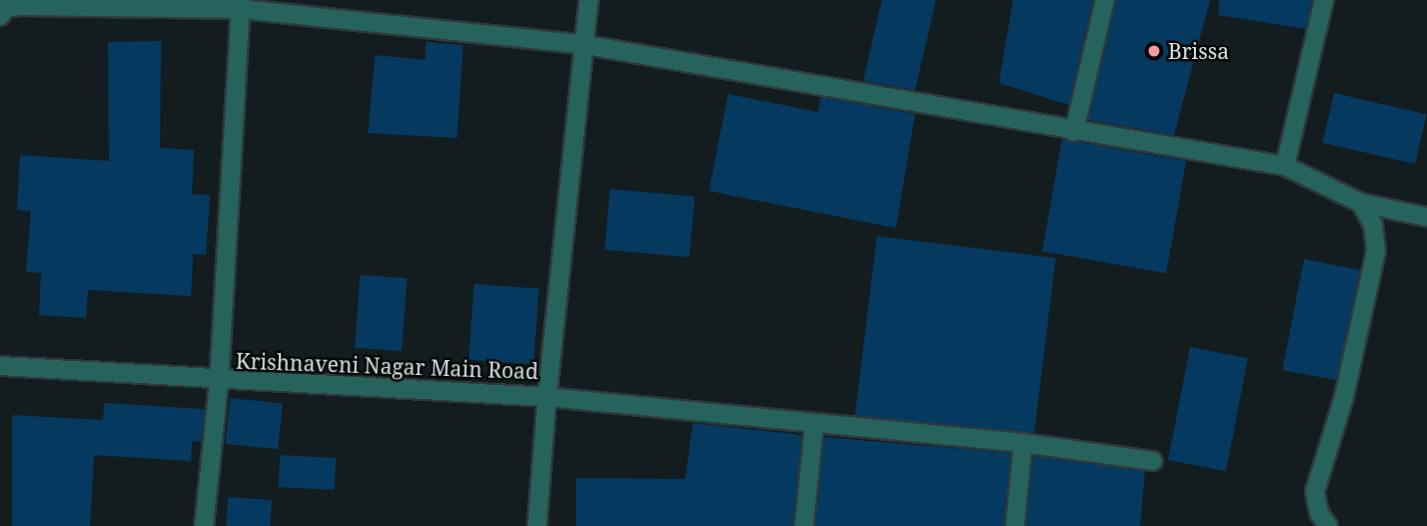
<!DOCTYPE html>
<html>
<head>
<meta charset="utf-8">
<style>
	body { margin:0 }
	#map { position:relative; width:1427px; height:526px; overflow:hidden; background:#131d1f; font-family:"Noto Serif",serif }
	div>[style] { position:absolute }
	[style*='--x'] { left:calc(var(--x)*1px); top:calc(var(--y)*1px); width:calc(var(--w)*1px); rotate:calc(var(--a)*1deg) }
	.building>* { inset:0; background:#06395f; transform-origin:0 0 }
	.roads { filter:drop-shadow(2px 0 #2f383a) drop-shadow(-2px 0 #2f383a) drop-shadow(0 2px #2f383a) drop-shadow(0 -2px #2f383a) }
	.service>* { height:18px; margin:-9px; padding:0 9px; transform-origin:9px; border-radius:9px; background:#25635c }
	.minor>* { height:18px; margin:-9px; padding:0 9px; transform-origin:9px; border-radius:9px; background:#25635c }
	.dots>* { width:19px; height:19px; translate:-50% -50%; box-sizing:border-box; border:4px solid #040707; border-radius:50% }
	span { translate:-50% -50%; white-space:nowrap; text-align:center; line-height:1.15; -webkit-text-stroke:5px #040707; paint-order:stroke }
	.poi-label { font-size:21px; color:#dae1e2 }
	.left { translate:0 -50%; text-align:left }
	.street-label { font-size:21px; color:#dae1e2 }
</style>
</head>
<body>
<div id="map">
	<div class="building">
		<div style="clip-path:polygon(882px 0,936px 0,915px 90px,863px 81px)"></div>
		<div style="clip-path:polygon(1013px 0,1093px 0,1069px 105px,999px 83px)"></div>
		<div style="clip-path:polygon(1116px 0,1210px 0,1174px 135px,1088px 120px)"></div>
		<div style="clip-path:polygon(1219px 0,1312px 0,1306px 29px,1218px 15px)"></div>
		<div style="clip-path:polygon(161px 41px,160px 148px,194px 150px,192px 194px,210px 195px,206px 255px,193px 254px,191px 296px,88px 290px,86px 318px,39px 315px,41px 273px,26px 272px,31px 211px,17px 210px,20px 155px,109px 161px,108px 42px)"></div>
		<div style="clip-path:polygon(426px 42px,463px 45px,457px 138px,368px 133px,375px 55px,425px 60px)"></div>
		<div style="left:1334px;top:93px;width:95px;height:51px;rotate:13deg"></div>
		<div style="clip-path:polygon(728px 94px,818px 112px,821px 97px,915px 114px,896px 228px,709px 191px)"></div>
		<div style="left:1062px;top:139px;width:126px;height:114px;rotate:10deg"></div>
		<div style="left:610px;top:189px;width:85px;height:61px;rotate:5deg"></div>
		<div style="left:877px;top:236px;width:180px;height:181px;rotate:7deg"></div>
		<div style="left:1304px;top:259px;width:57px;height:113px;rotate:11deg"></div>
		<div style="left:360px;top:275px;width:47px;height:73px;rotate:4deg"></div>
		<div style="left:474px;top:284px;width:65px;height:76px;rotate:4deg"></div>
		<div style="left:1190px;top:347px;width:59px;height:115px;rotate:11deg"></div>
		<div style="left:230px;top:398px;width:53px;height:46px;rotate:6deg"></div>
		<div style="clip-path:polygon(104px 403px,205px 409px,201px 442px,192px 441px,191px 461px,94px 455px,90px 526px,12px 526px,12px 415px,103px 420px)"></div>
		<div style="clip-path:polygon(693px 423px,802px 435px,793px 526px,576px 526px,576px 478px,685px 479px)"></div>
		<div style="clip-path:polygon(824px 437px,1011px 453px,1004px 526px,815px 526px)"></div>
		<div style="left:280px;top:455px;width:56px;height:32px;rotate:3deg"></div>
		<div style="clip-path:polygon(1033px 456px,1145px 471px,1140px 526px,1026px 526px)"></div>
		<div style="left:228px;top:497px;width:44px;height:29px;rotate:4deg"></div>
	</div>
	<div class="roads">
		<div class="service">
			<div style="--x:1074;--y:132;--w:136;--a:-76.8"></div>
		</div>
		<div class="minor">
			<div style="--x:0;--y:16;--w:9;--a:-58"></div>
			<div style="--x:5;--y:8;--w:14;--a:-8"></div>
			<div style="--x:19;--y:6;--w:221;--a:0.8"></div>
			<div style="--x:240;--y:9;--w:348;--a:5.9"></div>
			<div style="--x:586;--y:45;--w:709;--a:9.82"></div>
			<div style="--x:1285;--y:166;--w:85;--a:26"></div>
			<div style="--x:1361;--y:203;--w:25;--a:61"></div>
			<div style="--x:1373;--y:225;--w:26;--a:83"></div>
			<div style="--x:1376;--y:251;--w:149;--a:102.4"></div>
			<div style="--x:1344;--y:397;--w:98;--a:107.1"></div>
			<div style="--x:1315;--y:491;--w:22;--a:80"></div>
			<div style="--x:1319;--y:513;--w:16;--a:55"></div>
			<div style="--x:1285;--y:166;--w:171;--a:-76.8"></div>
			<div style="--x:1361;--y:203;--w:67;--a:12"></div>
			<div style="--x:0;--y:366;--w:548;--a:3.24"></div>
			<div style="--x:547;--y:397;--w:399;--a:-84"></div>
			<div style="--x:204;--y:526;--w:146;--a:-84.1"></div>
			<div style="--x:219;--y:381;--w:382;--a:-86.7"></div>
			<div style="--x:537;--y:526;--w:129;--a:-85.6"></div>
			<div style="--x:547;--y:397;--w:478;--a:5.5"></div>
			<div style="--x:1023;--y:443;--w:131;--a:7.9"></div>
			<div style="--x:804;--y:526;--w:101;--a:-84.3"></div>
			<div style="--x:1015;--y:526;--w:83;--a:-84.5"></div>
		</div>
	</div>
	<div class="dots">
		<div style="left:1154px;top:51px;background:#f49aa5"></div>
	</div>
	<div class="poi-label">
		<span class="left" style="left:1168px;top:51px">Brissa</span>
	</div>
	<div class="street-label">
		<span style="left:387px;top:366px;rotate:2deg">Krishnaveni Nagar Main Road</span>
	</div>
</div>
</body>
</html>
